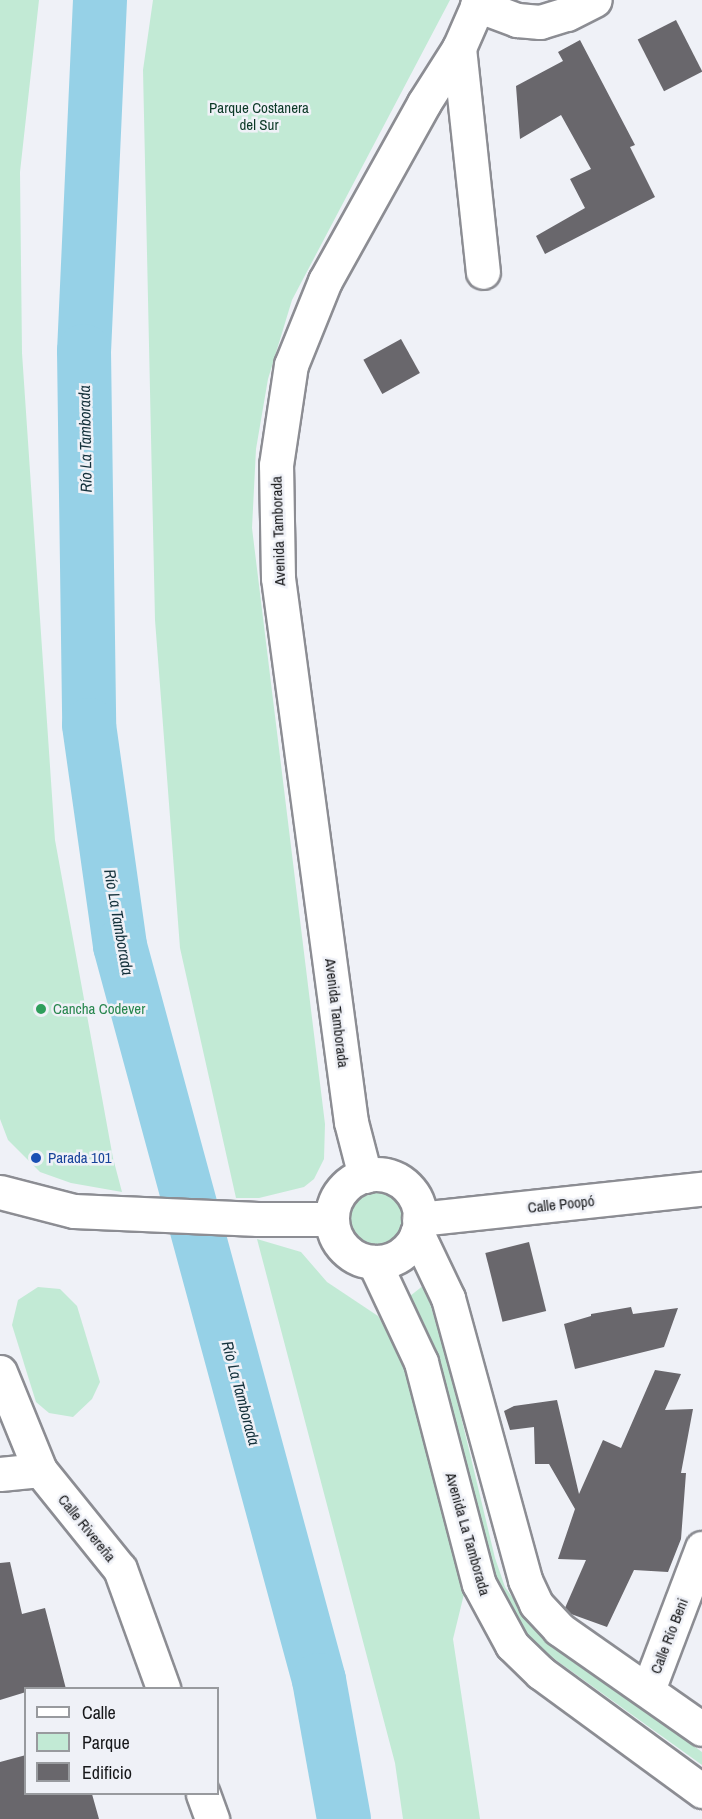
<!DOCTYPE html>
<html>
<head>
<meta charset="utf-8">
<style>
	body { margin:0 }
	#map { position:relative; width:702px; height:1819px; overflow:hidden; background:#eff1f7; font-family:"Archivo Narrow",sans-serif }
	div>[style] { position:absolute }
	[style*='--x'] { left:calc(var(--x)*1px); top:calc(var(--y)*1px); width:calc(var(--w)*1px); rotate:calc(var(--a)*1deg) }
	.green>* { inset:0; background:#c2ead5 }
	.round { border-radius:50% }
	.river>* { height:54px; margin:-27px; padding:0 27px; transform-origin:27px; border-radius:27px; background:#96d1e7 }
	.building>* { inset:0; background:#69676c; transform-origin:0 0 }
	.roads { filter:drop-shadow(2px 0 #8c8d93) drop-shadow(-2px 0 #8c8d93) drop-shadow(0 2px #8c8d93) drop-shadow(0 -2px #8c8d93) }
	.street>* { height:33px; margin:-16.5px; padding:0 16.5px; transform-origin:16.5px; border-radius:16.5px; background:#fff }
	.secondary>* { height:33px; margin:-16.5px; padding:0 16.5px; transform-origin:16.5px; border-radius:16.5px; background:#fff }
	.secondary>.ring { margin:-16.5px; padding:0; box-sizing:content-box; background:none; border:33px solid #fff; border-radius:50% }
	.dots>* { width:16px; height:16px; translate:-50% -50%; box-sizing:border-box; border:3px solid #eff1f7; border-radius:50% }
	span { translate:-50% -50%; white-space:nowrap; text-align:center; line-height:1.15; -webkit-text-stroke:5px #eff1f7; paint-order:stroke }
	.park-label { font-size:15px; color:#0c3927 }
	.street-label { font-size:15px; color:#161719 }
	.leisure-label { font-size:15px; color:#27864d }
	.left { translate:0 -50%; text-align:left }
	.transit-label { font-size:15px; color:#164399 }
	.water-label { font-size:16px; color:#15323c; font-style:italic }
	.legend { position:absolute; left:24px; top:1687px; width:195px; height:108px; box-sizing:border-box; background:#eff1f7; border:2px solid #989a9e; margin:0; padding:8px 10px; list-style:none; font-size:18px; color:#161719 }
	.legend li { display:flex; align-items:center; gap:12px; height:30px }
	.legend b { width:30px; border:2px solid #989a9e }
</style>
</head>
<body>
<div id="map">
	<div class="green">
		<div style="clip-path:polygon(0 0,39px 0,20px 172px,22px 353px,55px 840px,113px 1158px,122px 1192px,71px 1183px,40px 1172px,8px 1140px,0 1119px)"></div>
		<div style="clip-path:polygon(153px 0,450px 0,292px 300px,268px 379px,256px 449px,252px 528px,325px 1124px,324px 1159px,314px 1179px,304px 1187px,259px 1198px,236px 1198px,180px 948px,155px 620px,143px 70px)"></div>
		<div class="round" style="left:349px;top:1192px;width:54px;height:54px"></div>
		<div style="clip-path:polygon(257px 1239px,301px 1252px,327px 1282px,378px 1316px,394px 1343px,411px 1385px,465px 1590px,453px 1639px,480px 1819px,403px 1819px,395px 1763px)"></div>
		<div style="clip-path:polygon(424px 1285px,446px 1354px,495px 1558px,505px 1587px,537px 1632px,702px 1752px,702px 1765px,539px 1648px,519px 1626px,492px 1574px,435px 1352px,410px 1296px)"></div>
		<div style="clip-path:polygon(38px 1287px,60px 1289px,77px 1306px,100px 1382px,92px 1399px,73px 1417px,49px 1413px,36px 1402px,12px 1325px,18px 1300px)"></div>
	</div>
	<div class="river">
		<div style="--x:100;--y:0;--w:351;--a:92.6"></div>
		<div style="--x:84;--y:351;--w:374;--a:89.2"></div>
		<div style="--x:89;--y:725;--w:223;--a:82"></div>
		<div style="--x:120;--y:946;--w:760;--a:74.83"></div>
		<div style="--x:319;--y:1680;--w:141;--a:79.8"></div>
	</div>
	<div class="building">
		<div style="left:676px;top:20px;width:58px;height:43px;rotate:63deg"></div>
		<div style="clip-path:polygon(580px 40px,635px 145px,630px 147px,655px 197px,545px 254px,536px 236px,585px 208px,570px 179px,591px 169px,561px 115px,520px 139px,516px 86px,563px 61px,558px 52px)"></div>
		<div style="left:401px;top:339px;width:39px;height:43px;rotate:61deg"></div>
		<div style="left:529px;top:1242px;width:71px;height:45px;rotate:76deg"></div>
		<div style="clip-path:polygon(631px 1307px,633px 1314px,678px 1308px,664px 1347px,575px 1369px,564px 1324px,591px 1316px,591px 1314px)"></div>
		<div style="clip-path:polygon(655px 1370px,681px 1374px,665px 1410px,693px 1409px,681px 1473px,686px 1473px,681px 1539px,668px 1572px,634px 1570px,607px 1627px,571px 1614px,565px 1608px,586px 1560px,558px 1559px,575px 1509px,549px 1464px,535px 1464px,534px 1427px,510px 1430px,504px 1411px,514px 1406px,557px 1400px,579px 1494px,603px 1440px,621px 1448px)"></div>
		<div style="clip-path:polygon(10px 1562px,22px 1614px,45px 1608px,66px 1689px,26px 1689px,26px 1692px,0 1700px,0 1563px)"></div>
		<div style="clip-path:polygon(26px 1755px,26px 1794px,92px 1794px,99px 1819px,0 1819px,0 1762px)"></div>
	</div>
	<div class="roads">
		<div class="street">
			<div style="--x:477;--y:5;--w:43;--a:20.6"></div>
			<div style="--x:517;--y:20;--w:23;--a:5"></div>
			<div style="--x:540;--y:22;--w:28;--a:-17"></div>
			<div style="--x:567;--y:14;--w:31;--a:-27"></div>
			<div style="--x:459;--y:48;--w:225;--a:83.9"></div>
			<div style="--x:419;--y:1219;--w:285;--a:-6.1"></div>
			<div style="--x:40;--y:1470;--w:127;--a:51.1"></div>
			<div style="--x:120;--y:1569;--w:127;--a:70.1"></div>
			<div style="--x:648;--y:1690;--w:152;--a:-69.2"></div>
			<div style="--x:203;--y:1794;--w:27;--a:70"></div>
		</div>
		<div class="secondary">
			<div class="ring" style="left:332px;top:1174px;width:55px;height:55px"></div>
			<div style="--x:365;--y:1176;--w:56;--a:-104.5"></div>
			<div style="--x:351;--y:1122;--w:549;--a:-97.64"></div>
			<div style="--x:278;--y:578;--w:113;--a:-91"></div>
			<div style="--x:276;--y:465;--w:101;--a:-81.5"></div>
			<div style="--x:291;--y:365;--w:91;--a:-68"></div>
			<div style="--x:325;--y:281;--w:204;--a:-60.9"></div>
			<div style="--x:424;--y:103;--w:65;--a:-57.5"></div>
			<div style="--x:459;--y:48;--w:52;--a:-66.4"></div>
			<div style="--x:0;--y:1192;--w:76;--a:14.4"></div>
			<div style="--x:74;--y:1211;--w:184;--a:2.5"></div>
			<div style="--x:258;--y:1219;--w:74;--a:0"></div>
			<div style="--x:417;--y:1233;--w:72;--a:64.5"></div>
			<div style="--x:448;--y:1298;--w:292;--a:74.7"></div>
			<div style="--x:525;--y:1580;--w:26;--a:65"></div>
			<div style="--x:536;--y:1604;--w:34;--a:47"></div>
			<div style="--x:559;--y:1629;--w:174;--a:35"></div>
			<div style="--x:374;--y:1262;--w:110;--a:64.8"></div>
			<div style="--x:421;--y:1362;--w:229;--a:75.4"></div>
			<div style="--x:479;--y:1584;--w:69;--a:61.6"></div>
			<div style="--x:512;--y:1645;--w:40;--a:44"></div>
			<div style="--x:541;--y:1673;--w:200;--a:36.2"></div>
			<div style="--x:0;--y:1372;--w:106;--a:67.8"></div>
			<div style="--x:40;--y:1470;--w:40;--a:174.3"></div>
		</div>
	</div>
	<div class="dots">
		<div style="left:41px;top:1009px;background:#2e9e5b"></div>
		<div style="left:36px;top:1158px;background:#1a4fb4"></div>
	</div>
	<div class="park-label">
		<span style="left:259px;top:116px">Parque Costanera<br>del Sur</span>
	</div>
	<div class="street-label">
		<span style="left:278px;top:531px;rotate:-92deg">Avenida Tamborada</span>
		<span style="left:337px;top:1013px;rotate:83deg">Avenida Tamborada</span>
		<span style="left:561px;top:1204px;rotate:-6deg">Calle Poopó</span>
		<span style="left:87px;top:1528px;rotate:51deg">Calle Rivereña</span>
		<span style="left:468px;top:1534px;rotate:74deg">Avenida La Tamborada</span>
		<span style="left:669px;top:1636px;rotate:-69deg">Calle Río Beni</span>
	</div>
	<div class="leisure-label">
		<span class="left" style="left:53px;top:1009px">Cancha Codever</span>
	</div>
	<div class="transit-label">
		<span class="left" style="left:48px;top:1158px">Parada 101</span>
	</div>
	<div class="water-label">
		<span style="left:85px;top:439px;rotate:-91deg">Río La Tamborada</span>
		<span style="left:119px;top:922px;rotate:80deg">Río La Tamborada</span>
		<span style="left:241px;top:1393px;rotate:75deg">Río La Tamborada</span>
	</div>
	<ul class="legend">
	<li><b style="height:8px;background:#fff"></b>Calle</li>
	<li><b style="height:16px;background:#c2ead5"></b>Parque</li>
	<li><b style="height:16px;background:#69676c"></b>Edificio</li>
	</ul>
</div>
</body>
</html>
